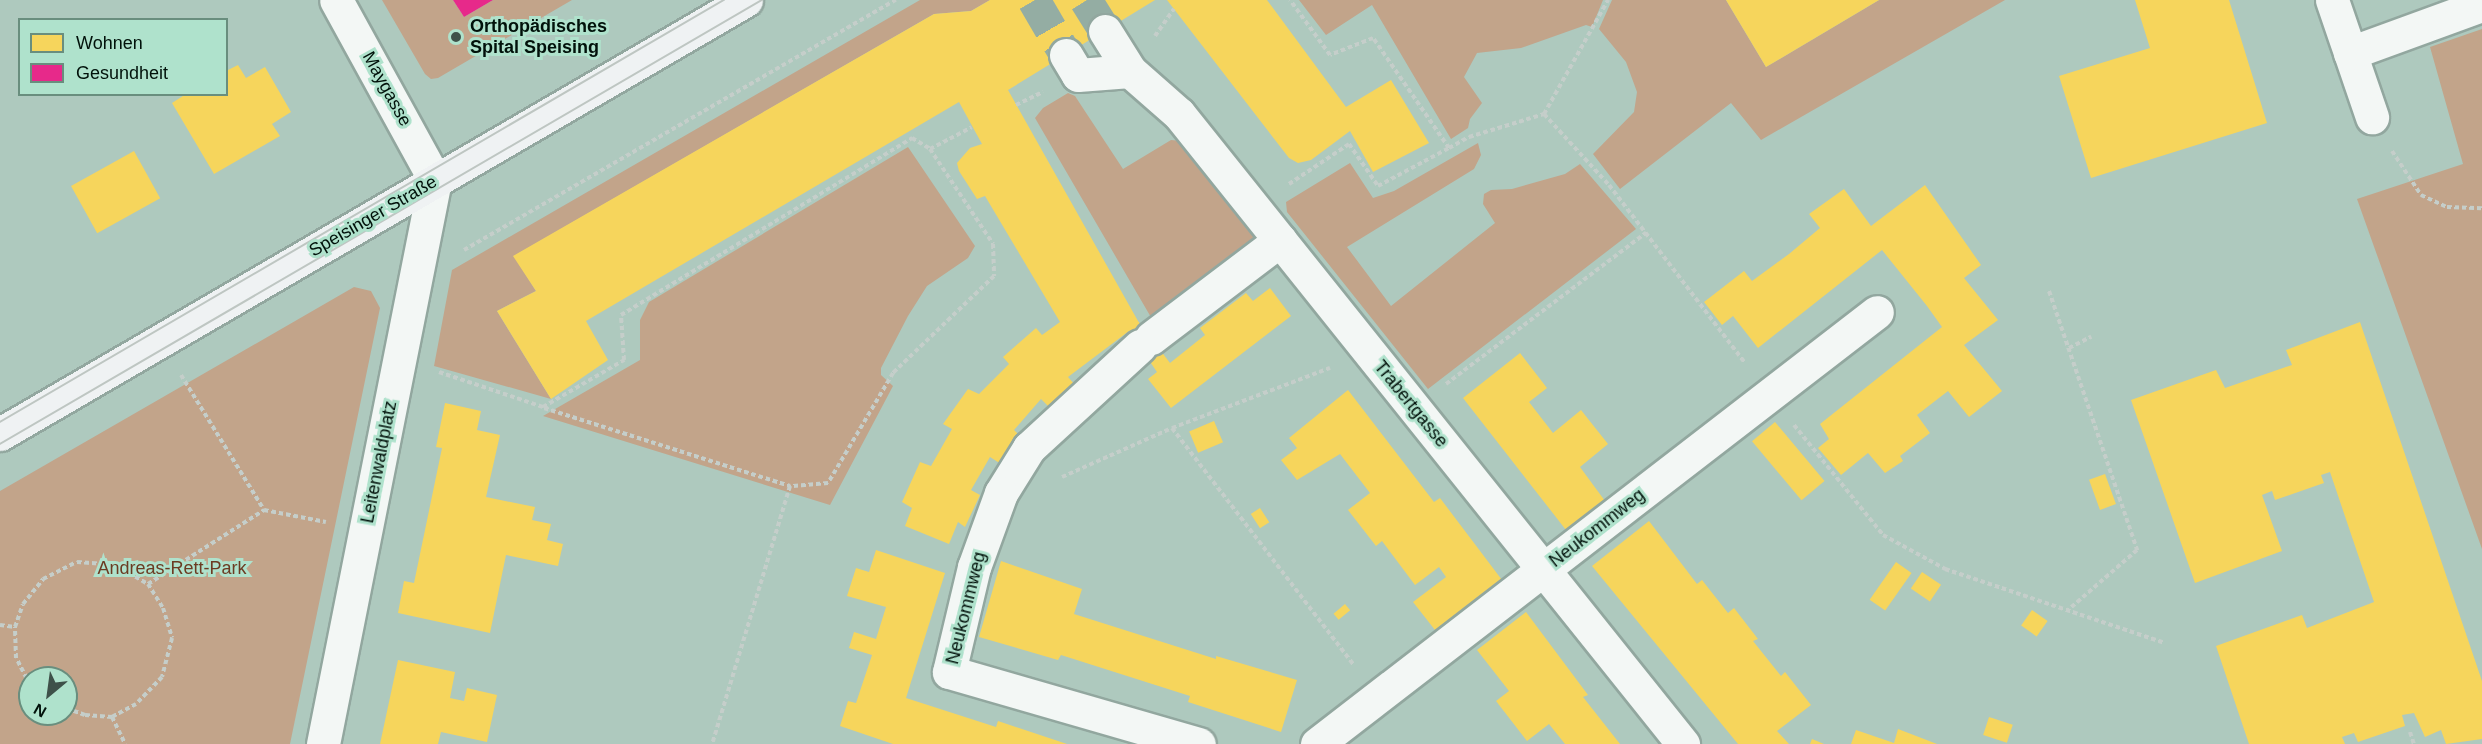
<!DOCTYPE html>
<html>
<head>
<meta charset="utf-8">
<style>
	body { margin:0 }
	#map { position:relative; width:2482px; height:744px; overflow:hidden; background:#aec9be; font-family:Arial,sans-serif }
	div>[style] { position:absolute }
	[style*='--x'] { left:calc(var(--x)*1px); top:calc(var(--y)*1px); width:calc(var(--w)*1px); rotate:calc(var(--a)*1deg) }
	.green>* { inset:0; background:#c2a48a }
	.homes>* { inset:0; background:#f6d55c; transform-origin:0 0 }
	.health>* { inset:0; background:#e7298a }
	.street-tunnel>* { height:33px; margin-top:-16.5px; transform-origin:0; background:repeating-linear-gradient(90deg,#94ada3 0 33px,transparent 0 49px) }
	.path>* { height:4px; margin-top:-2px; transform-origin:0; background:repeating-linear-gradient(90deg,#c5ceca 0 4.5px,transparent 0 7.5px) }
	.roads { filter:drop-shadow(2px 0 #92a79f) drop-shadow(-2px 0 #92a79f) drop-shadow(0 2px #92a79f) drop-shadow(0 -2px #92a79f) }
	.street>* { height:33px; margin:-16.5px; padding:0 16.5px; transform-origin:16.5px; border-radius:16.5px; background:#f3f7f5 }
	.secondary>* { height:33px; margin:-16.5px; padding:0 16.5px; transform-origin:16.5px; border-radius:16.5px; background:#eff2f3 }
	.tram>* { height:1.5px; margin:-0.75px; padding:0 0.75px; transform-origin:0.75px; border-radius:0.75px; background:#bec6c2 }
	.dots>* { width:16px; height:16px; translate:-50% -50%; box-sizing:border-box; border:3px solid #afe2cc; border-radius:50% }
	span { translate:-50% -50%; white-space:nowrap; text-align:center; line-height:1.15; -webkit-text-stroke:6px #afe2cc; paint-order:stroke }
	.poi-label { font-size:18px; color:#01110a; font-weight:700 }
	.left { translate:0 -50%; text-align:left }
	.street-label { font-size:18px; color:#01110a }
	.park-label { font-size:18px; color:#6b3b22 }
	.legend { position:absolute; left:18px; top:18px; width:210px; height:78px; box-sizing:border-box; background:#afe2cc; border:2px solid #698e7e; margin:0; padding:8px 10px; list-style:none; font-size:18px; color:#01110a }
	.legend li { display:flex; align-items:center; gap:12px; height:30px }
	.legend b { width:30px; border:2px solid #698e7e }
	.north { position:absolute; left:18px; top:666px; width:60px; height:60px; box-sizing:border-box; background:#afe2cc; border:2px solid #698e7e; border-radius:50%; rotate:209deg; font-size:16px; font-weight:700; line-height:24px; text-align:center; color:#01110a }
	.north::after { content:''; display:block; margin:auto; width:21px; height:27px; background:#3e5149; clip-path:polygon(50% 0,100% 100%,50% 72%,0 100%) }
</style>
</head>
<body>
<div id="map">
	<div class="green">
		<div style="clip-path:polygon(382px 0,453px 0,464px 17px,493px 0,572px 0,438px 78px,431px 79px,425px 74px)"></div>
		<div style="clip-path:polygon(920px 0,990px 0,971px 11px,934px 14px,514px 256px,536px 291px,497px 311px,551px 399px,434px 366px,452px 270px)"></div>
		<div style="clip-path:polygon(1299px 0,1603px 0,1592px 27px,1586px 25px,1521px 48px,1477px 53px,1464px 77px,1482px 103px,1470px 119px,1468px 128px,1451px 139px,1372px 5px,1326px 35px)"></div>
		<div style="clip-path:polygon(1612px 0,1726px 0,1766px 67px,1879px 0,2005px 0,1761px 140px,1731px 103px,1620px 189px,1593px 154px,1634px 112px,1637px 92px,1626px 62px,1599px 29px)"></div>
		<div style="clip-path:polygon(2482px 29px,2482px 549px,2357px 199px,2463px 164px,2430px 47px)"></div>
		<div style="clip-path:polygon(1068px 93px,1075px 96px,1123px 169px,1171px 140px,1181px 141px,1254px 230px,1252px 244px,1152px 319px,1035px 118px,1043px 108px)"></div>
		<div style="clip-path:polygon(1478px 143px,1481px 155px,1474px 169px,1347px 247px,1391px 306px,1495px 223px,1483px 204px,1484px 194px,1491px 190px,1512px 189px,1565px 174px,1580px 164px,1636px 229px,1428px 389px,1287px 212px,1286px 202px,1350px 163px,1373px 198px,1394px 191px)"></div>
		<div style="clip-path:polygon(908px 147px,975px 246px,968px 258px,927px 286px,908px 316px,881px 368px,881px 375px,893px 386px,830px 505px,543px 416px,640px 360px,640px 320px,649px 302px)"></div>
		<div style="clip-path:polygon(evenodd,354px 287px,371px 291px,380px 308px,290px 744px,0 744px,0 491px,354px 287px,30px 678px,66px 678px,66px 714px,30px 714px,30px 678px)"></div>
	</div>
	<div class="homes">
		<div style="clip-path:polygon(990px 0,1155px 0,1008px 90px,1138px 321px,1170px 363px,1205px 335px,1200px 328px,1246px 293px,1253px 301px,1270px 288px,1291px 316px,1171px 408px,1148px 379px,1157px 372px,1129px 331px,1068px 377px,1075px 385px,1049px 407px,1041px 399px,1014px 430px,1021px 437px,1001px 464px,990px 457px,971px 490px,980px 495px,965px 527px,958px 522px,949px 544px,905px 526px,912px 508px,902px 502px,920px 462px,931px 466px,952px 429px,943px 424px,968px 389px,979px 394px,1009px 364px,1003px 357px,1036px 328px,1042px 335px,1060px 322px,985px 196px,977px 199px,959px 171px,957px 163px,970px 148px,982px 144px,959px 102px,586px 321px,608px 360px,551px 399px,497px 311px,536px 291px,513px 256px,934px 14px,971px 11px)"></div>
		<div style="clip-path:polygon(1167px 0,1267px 0,1346px 107px,1391px 80px,1429px 143px,1373px 172px,1350px 131px,1311px 160px,1298px 163px,1289px 158px)"></div>
		<div style="clip-path:polygon(1726px 0,1879px 0,1766px 67px)"></div>
		<div style="clip-path:polygon(2135px 0,2229px 0,2267px 123px,2091px 178px,2059px 76px,2150px 48px)"></div>
		<div style="clip-path:polygon(238px 65px,246px 78px,265px 67px,291px 112px,272px 124px,280px 136px,214px 174px,172px 103px,186px 94px,226px 94px,226px 71px)"></div>
		<div style="left:134px;top:151px;width:54px;height:72px;rotate:61deg"></div>
		<div style="clip-path:polygon(1925px 185px,1981px 265px,1964px 278px,1998px 320px,1964px 345px,2002px 391px,1969px 417px,1948px 391px,1917px 415px,1930px 433px,1900px 456px,1903px 461px,1885px 473px,1868px 453px,1841px 475px,1818px 448px,1829px 439px,1820px 424px,1942px 327px,1927px 306px,1882px 250px,1758px 348px,1733px 316px,1722px 325px,1704px 302px,1744px 271px,1752px 281px,1789px 254px,1820px 228px,1809px 214px,1844px 189px,1871px 226px)"></div>
		<div style="clip-path:polygon(2360px 322px,2482px 681px,2482px 739px,2446px 744px,2441px 730px,2425px 737px,2414px 713px,2402px 715px,2405px 726px,2358px 742px,2354px 733px,2342px 737px,2345px 744px,2249px 744px,2216px 646px,2302px 615px,2307px 628px,2374px 602px,2330px 472px,2321px 475px,2324px 483px,2275px 500px,2272px 491px,2262px 495px,2282px 551px,2195px 583px,2131px 400px,2216px 370px,2225px 388px,2292px 365px,2286px 350px)"></div>
		<div style="clip-path:polygon(1520px 353px,1547px 388px,1529px 402px,1553px 433px,1581px 410px,1608px 444px,1580px 467px,1605px 501px,1566px 530px,1463px 398px)"></div>
		<div style="clip-path:polygon(1348px 390px,1434px 502px,1440px 498px,1502px 580px,1435px 630px,1413px 602px,1446px 577px,1439px 567px,1415px 585px,1382px 541px,1376px 546px,1348px 510px,1370px 493px,1340px 454px,1297px 480px,1281px 460px,1297px 448px,1289px 438px)"></div>
		<div style="clip-path:polygon(445px 403px,481px 411px,477px 430px,500px 435px,486px 497px,535px 507px,532px 520px,551px 524px,547px 540px,563px 544px,558px 566px,506px 555px,490px 633px,398px 613px,404px 581px,414px 583px,442px 448px,436px 447px)"></div>
		<div style="left:1214px;top:421px;width:23px;height:27px;rotate:67deg"></div>
		<div style="left:1775px;top:422px;width:77px;height:30px;rotate:50deg"></div>
		<div style="left:2105px;top:474px;width:32px;height:17px;rotate:70deg"></div>
		<div style="left:1260px;top:508px;width:17px;height:11px;rotate:57deg"></div>
		<div style="clip-path:polygon(1649px 521px,1697px 584px,1702px 580px,1728px 613px,1734px 608px,1758px 639px,1753px 641px,1781px 676px,1785px 672px,1811px 705px,1777px 731px,1789px 744px,1738px 744px,1592px 566px)"></div>
		<div style="clip-path:polygon(876px 550px,945px 573px,906px 698px,996px 727px,998px 721px,1067px 744px,893px 744px,840px 726px,848px 701px,856px 703px,872px 655px,849px 648px,854px 632px,876px 639px,886px 607px,847px 596px,856px 568px,869px 572px)"></div>
		<div style="clip-path:polygon(1001px 561px,1082px 589px,1074px 614px,1216px 659px,1216px 656px,1297px 680px,1281px 732px,1188px 702px,1190px 696px,1061px 655px,1058px 660px,979px 637px)"></div>
		<div style="left:1896px;top:562px;width:19px;height:46px;rotate:35deg"></div>
		<div style="left:1922px;top:572px;width:23px;height:20px;rotate:34deg"></div>
		<div style="left:1345px;top:604px;width:8px;height:15px;rotate:50deg"></div>
		<div style="left:2032px;top:610px;width:19px;height:19px;rotate:35deg"></div>
		<div style="clip-path:polygon(1526px 612px,1588px 695px,1583px 697px,1620px 744px,1565px 744px,1549px 724px,1527px 741px,1496px 701px,1509px 691px,1477px 650px)"></div>
		<div style="clip-path:polygon(398px 660px,455px 672px,450px 698px,464px 701px,467px 688px,497px 695px,487px 742px,441px 732px,438px 744px,380px 744px)"></div>
		<div style="left:1989px;top:717px;width:25px;height:19px;rotate:18deg"></div>
		<div style="clip-path:polygon(1898px 729px,1937px 744px,1851px 744px,1856px 730px,1894px 743px)"></div>
		<div style="clip-path:polygon(1812px 739px,1824px 744px,1810px 744px)"></div>
	</div>
	<div class="health">
		<div style="clip-path:polygon(453px 0,493px 0,464px 17px)"></div>
	</div>
	<div class="street-tunnel">
		<div style="--x:1034;--y:0;--w:64;--a:59.8"></div>
		<div style="--x:1086;--y:0;--w:36;--a:58"></div>
	</div>
	<div class="path">
		<div style="--x:1155;--y:36;--w:33;--a:-55"></div>
		<div style="--x:1016;--y:105;--w:30;--a:-26"></div>
		<div style="--x:1544;--y:114;--w:96;--a:47.5"></div>
		<div style="--x:1609;--y:185;--w:224;--a:52.6"></div>
		<div style="--x:1449;--y:148;--w:23;--a:-29"></div>
		<div style="--x:1469;--y:137;--w:78;--a:-17"></div>
		<div style="--x:1544;--y:114;--w:131;--a:-60.7"></div>
		<div style="--x:930;--y:149;--w:47;--a:-27.6"></div>
		<div style="--x:2392;--y:151;--w:53;--a:56.6"></div>
		<div style="--x:2421;--y:195;--w:29;--a:25"></div>
		<div style="--x:2447;--y:207;--w:35;--a:2"></div>
		<div style="--x:1289;--y:184;--w:72;--a:-33.7"></div>
		<div style="--x:1349;--y:144;--w:51;--a:55.4"></div>
		<div style="--x:1378;--y:186;--w:81;--a:-28.2"></div>
		<div style="--x:1449;--y:148;--w:134;--a:-124.6"></div>
		<div style="--x:1373;--y:38;--w:46;--a:158.4"></div>
		<div style="--x:1330;--y:55;--w:68;--a:-126"></div>
		<div style="--x:464;--y:250;--w:499;--a:-30.1"></div>
		<div style="--x:2049;--y:291;--w:274;--a:71.2"></div>
		<div style="--x:2137;--y:550;--w:91;--a:139"></div>
		<div style="--x:2069;--y:348;--w:25;--a:-27"></div>
		<div style="--x:439;--y:372;--w:110;--a:18.6"></div>
		<div style="--x:543;--y:407;--w:94;--a:-30.1"></div>
		<div style="--x:624;--y:360;--w:45;--a:-93.8"></div>
		<div style="--x:621;--y:315;--w:341;--a:-31.3"></div>
		<div style="--x:912;--y:138;--w:21;--a:31"></div>
		<div style="--x:930;--y:149;--w:114;--a:56.4"></div>
		<div style="--x:993;--y:244;--w:32;--a:88"></div>
		<div style="--x:994;--y:276;--w:140;--a:136.2"></div>
		<div style="--x:893;--y:373;--w:128;--a:120.6"></div>
		<div style="--x:828;--y:483;--w:38;--a:175"></div>
		<div style="--x:790;--y:486;--w:270;--a:106.8"></div>
		<div style="--x:181;--y:375;--w:158;--a:58.4"></div>
		<div style="--x:1446;--y:384;--w:251;--a:-37.1"></div>
		<div style="--x:544;--y:408;--w:258;--a:17.6"></div>
		<div style="--x:1794;--y:425;--w:141;--a:51"></div>
		<div style="--x:1883;--y:535;--w:71;--a:28.7"></div>
		<div style="--x:1945;--y:569;--w:232;--a:18.6"></div>
		<div style="--x:1172;--y:428;--w:299;--a:52.5"></div>
		<div style="--x:1062;--y:477;--w:120;--a:-24"></div>
		<div style="--x:1172;--y:428;--w:169;--a:-20.8"></div>
		<div style="--x:148;--y:584;--w:138;--a:-32.5"></div>
		<div style="--x:264;--y:510;--w:63;--a:11"></div>
		<div style="--x:0;--y:625;--w:15;--a:8"></div>
		<div style="--x:30;--y:685;--w:30;--a:-117"></div>
		<div style="--x:16;--y:658;--w:31;--a:-92"></div>
		<div style="--x:15;--y:627;--w:24;--a:-71"></div>
		<div style="--x:23;--y:604;--w:32;--a:-51"></div>
		<div style="--x:43;--y:579;--w:38;--a:-27"></div>
		<div style="--x:77;--y:562;--w:39;--a:4"></div>
		<div style="--x:116;--y:565;--w:37;--a:31"></div>
		<div style="--x:148;--y:584;--w:28;--a:58"></div>
		<div style="--x:163;--y:608;--w:31;--a:73"></div>
		<div style="--x:172;--y:638;--w:40;--a:104.4"></div>
		<div style="--x:162;--y:677;--w:37;--a:134"></div>
		<div style="--x:136;--y:704;--w:27;--a:152"></div>
		<div style="--x:112;--y:717;--w:27;--a:-176"></div>
		<div style="--x:85;--y:715;--w:20;--a:-160"></div>
		<div style="--x:112;--y:717;--w:30;--a:64"></div>
		<div style="--x:2410;--y:732;--w:13;--a:72"></div>
	</div>
	<div class="roads">
		<div class="street">
			<div style="--x:2332;--y:0;--w:124;--a:71.1"></div>
			<div style="--x:1105;--y:31;--w:47;--a:58"></div>
			<div style="--x:1130;--y:71;--w:65;--a:41.3"></div>
			<div style="--x:1179;--y:114;--w:807;--a:51.34"></div>
			<div style="--x:2350;--y:53;--w:140;--a:-20"></div>
			<div style="--x:1066;--y:55;--w:23;--a:59"></div>
			<div style="--x:1078;--y:75;--w:52;--a:-4.4"></div>
			<div style="--x:1151;--y:338;--w:162;--a:-37.2"></div>
			<div style="--x:1140;--y:346;--w:151;--a:137.4"></div>
			<div style="--x:1029;--y:448;--w:53;--a:121.9"></div>
			<div style="--x:1001;--y:493;--w:79;--a:110"></div>
			<div style="--x:974;--y:567;--w:108;--a:103.4"></div>
			<div style="--x:949;--y:672;--w:260;--a:16.1"></div>
			<div style="--x:323;--y:744;--w:575;--a:-78.77"></div>
			<div style="--x:435;--y:180;--w:205;--a:-118.8"></div>
			<div style="--x:1317;--y:744;--w:707;--a:-37.65"></div>
		</div>
		<div class="secondary">
			<div style="--x:0;--y:434;--w:863;--a:-30.19"></div>
		</div>
	</div>
	<div class="tram">
		<div style="--x:0;--y:422;--w:838;--a:-30.24"></div>
		<div style="--x:0;--y:444;--w:882;--a:-30.23"></div>
	</div>
	<div class="dots">
		<div style="left:456px;top:37px;background:#3e5149"></div>
	</div>
	<div class="poi-label">
		<span class="left" style="left:470px;top:37px">Orthopädisches<br>Spital Speising</span>
	</div>
	<div class="street-label">
		<span style="left:387px;top:89px;rotate:61deg">Maygasse</span>
		<span style="left:373px;top:216px;rotate:-30deg">Speisinger Straße</span>
		<span style="left:1411px;top:404px;rotate:51deg">Trabertgasse</span>
		<span style="left:379px;top:462px;rotate:-79deg">Leitenwaldplatz</span>
		<span style="left:1597px;top:528px;rotate:-38deg">Neukommweg</span>
		<span style="left:966px;top:608px;rotate:-76deg">Neukommweg</span>
	</div>
	<div class="park-label">
		<span style="left:172px;top:568px">Andreas-Rett-Park</span>
	</div>
	<ul class="legend">
	<li><b style="height:16px;background:#f6d55c"></b>Wohnen</li>
	<li><b style="height:16px;background:#e7298a"></b>Gesundheit</li>
	</ul>
	<div class="north">N</div>
</div>
</body>
</html>
